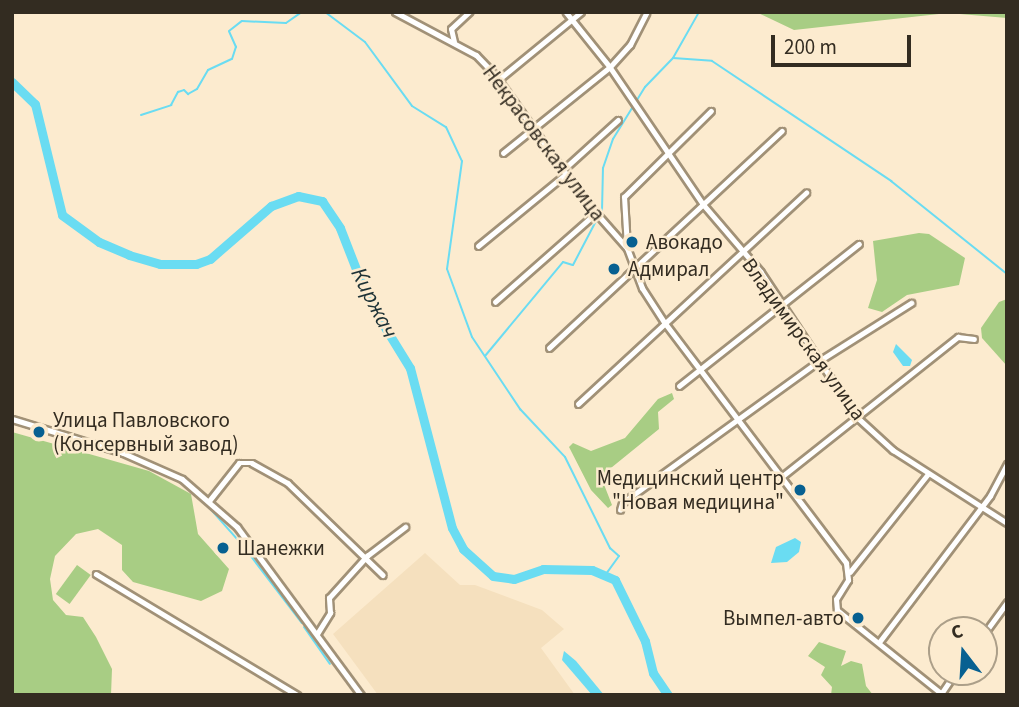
<!DOCTYPE html>
<html>
<head>
<meta charset="utf-8">
<style>
	body { margin:0 }
	#map { position:relative; width:1019px; height:707px; overflow:hidden; background:#fcebcf; font-family:"Source Sans 3",sans-serif }
	div>[style] { position:absolute }
	[style*='--x'] { left:calc(var(--x)*1px); top:calc(var(--y)*1px); width:calc(var(--w)*1px); rotate:calc(var(--a)*1deg) }
	.built>* { inset:0; background:#f5e0be }
	.green>* { inset:0; background:#a8cd84; transform-origin:0 0 }
	.water>* { inset:0; background:#6adcf2 }
	.stream>* { height:2px; margin:-1px; padding:0 1px; transform-origin:1px; border-radius:1px; background:#6adcf2 }
	.river>* { height:9px; margin:-4.5px; padding:0 4.5px; transform-origin:4.5px; border-radius:4.5px; background:#6adcf2 }
	.roads { filter:drop-shadow(2px 0 #a19177) drop-shadow(-2px 0 #a19177) drop-shadow(0 2px #a19177) drop-shadow(0 -2px #a19177) }
	.minor>* { height:4.5px; margin:-2.25px; padding:0 2.25px; transform-origin:2.25px; border-radius:2.25px; background:#fff }
	.tertiary>* { height:5px; margin:-2.5px; padding:0 2.5px; transform-origin:2.5px; border-radius:2.5px; background:#fff }
	.secondary>* { height:5px; margin:-2.5px; padding:0 2.5px; transform-origin:2.5px; border-radius:2.5px; background:#fff }
	.dots>* { width:19px; height:19px; translate:-50% -50%; box-sizing:border-box; border:4px solid #fcebcf; border-radius:50% }
	span { translate:-50% -50%; white-space:nowrap; text-align:center; line-height:1.15; -webkit-text-stroke:5px #fcebcf; paint-order:stroke }
	.street-label { font-size:21px; color:#332c21 }
	.poi-label { font-size:21px; color:#332c21 }
	.left { translate:0 -50%; text-align:left }
	.right { translate:-100% -50%; text-align:right }
	.water-label { font-size:23px; color:#1c3135; font-style:italic }
	.frame { position:absolute; inset:0; border:14px solid #332c21; pointer-events:none }
	.north { position:absolute; left:928px; top:616px; width:70px; height:70px; box-sizing:border-box; background:#fcebcf; border:2px solid #ac9f89; border-radius:50%; rotate:343deg; font-size:19px; font-weight:700; line-height:28px; text-align:center; color:#332c21 }
	.north::after { content:''; display:block; margin:auto; width:24px; height:32px; background:#076091; clip-path:polygon(50% 0,100% 100%,50% 72%,0 100%) }
	.scale { position:absolute; left:771px; top:35px; width:140px; height:32px; box-sizing:border-box; border:4px solid #332c21; border-top:0; padding-left:9px; font-size:21px; line-height:24px; white-space:nowrap; color:#332c21; -webkit-text-stroke:5px #fcebcf; paint-order:stroke }
</style>
</head>
<body>
<div id="map">
	<div class="built">
		<div style="clip-path:polygon(425px 553px,460px 585px,475px 585px,542px 610px,564px 629px,541px 648px,575px 695px,378px 695px,333px 634px)"></div>
	</div>
	<div class="green">
		<div style="clip-path:polygon(756px 12px,1007px 12px,1007px 18px,948px 13px,794px 30px)"></div>
		<div style="clip-path:polygon(919px 233px,929px 234px,965px 258px,959px 285px,907px 295px,882px 312px,868px 308px,877px 280px,873px 241px)"></div>
		<div style="clip-path:polygon(1007px 299px,1007px 366px,982px 338px,981px 328px,999px 302px)"></div>
		<div style="clip-path:polygon(672px 393px,674px 399px,658px 412px,659px 429px,606px 472px,603px 482px,612px 505px,608px 508px,591px 490px,569px 447px,573px 443px,591px 451px,625px 438px,658px 399px)"></div>
		<div style="clip-path:polygon(12px 432px,149px 471px,191px 494px,198px 534px,229px 569px,222px 591px,201px 601px,133px 582px,122px 570px,122px 545px,98px 529px,76px 534px,55px 556px,50px 579px,53px 600px,66px 615px,83px 617px,96px 637px,112px 669px,111px 695px,12px 695px)"></div>
		<div style="left:77px;top:565px;width:17px;height:36px;rotate:36deg"></div>
		<div style="clip-path:polygon(819px 642px,846px 651px,841px 666px,851px 661px,862px 664px,866px 686px,873px 695px,831px 695px,832px 687px,821px 675px,825px 667px,808px 656px)"></div>
	</div>
	<div class="water">
		<div style="clip-path:polygon(896px 344px,912px 360px,910px 366px,903px 366px,893px 352px)"></div>
		<div style="clip-path:polygon(795px 538px,801px 542px,799px 552px,787px 562px,771px 563px,776px 547px)"></div>
		<div style="clip-path:polygon(564px 651px,576px 661px,604px 695px,592px 695px,562px 660px)"></div>
	</div>
	<div class="stream">
		<div style="--x:325;--y:12;--w:50;--a:36.9"></div>
		<div style="--x:365;--y:42;--w:79;--a:53.7"></div>
		<div style="--x:412;--y:106;--w:40;--a:32"></div>
		<div style="--x:446;--y:127;--w:38;--a:65"></div>
		<div style="--x:462;--y:161;--w:109;--a:97.9"></div>
		<div style="--x:447;--y:269;--w:72;--a:69.8"></div>
		<div style="--x:472;--y:337;--w:87;--a:56.3"></div>
		<div style="--x:520;--y:409;--w:66;--a:46.8"></div>
		<div style="--x:565;--y:457;--w:102;--a:63.7"></div>
		<div style="--x:610;--y:548;--w:12;--a:42"></div>
		<div style="--x:619;--y:556;--w:22;--a:126"></div>
		<div style="--x:673;--y:58;--w:39;--a:4"></div>
		<div style="--x:712;--y:61;--w:216;--a:33.8"></div>
		<div style="--x:891;--y:181;--w:149;--a:38.7"></div>
		<div style="--x:141;--y:115;--w:32;--a:-18"></div>
		<div style="--x:171;--y:105;--w:15;--a:-62"></div>
		<div style="--x:178;--y:92;--w:6;--a:-18"></div>
		<div style="--x:184;--y:90;--w:6;--a:45"></div>
		<div style="--x:188;--y:94;--w:10;--a:-29"></div>
		<div style="--x:197;--y:89;--w:22;--a:-60"></div>
		<div style="--x:208;--y:70;--w:26;--a:-25"></div>
		<div style="--x:232;--y:59;--w:13;--a:-72"></div>
		<div style="--x:236;--y:47;--w:17;--a:-114"></div>
		<div style="--x:229;--y:31;--w:16;--a:-38"></div>
		<div style="--x:242;--y:21;--w:44;--a:2.6"></div>
		<div style="--x:286;--y:23;--w:19;--a:-35"></div>
		<div style="--x:602;--y:211;--w:43;--a:-88.7"></div>
		<div style="--x:603;--y:168;--w:31;--a:-71"></div>
		<div style="--x:613;--y:139;--w:61;--a:-58.4"></div>
		<div style="--x:645;--y:87;--w:40;--a:-46"></div>
		<div style="--x:673;--y:58;--w:53;--a:-60.5"></div>
		<div style="--x:485;--y:356;--w:122;--a:-50.3"></div>
		<div style="--x:563;--y:262;--w:10;--a:17"></div>
		<div style="--x:573;--y:265;--w:52;--a:-62.4"></div>
		<div style="--x:206;--y:504;--w:47;--a:48.5"></div>
		<div style="--x:240;--y:542;--w:102;--a:52.6"></div>
		<div style="--x:304;--y:627;--w:45;--a:54.9"></div>
	</div>
	<div class="river">
		<div style="--x:12;--y:82;--w:32;--a:44"></div>
		<div style="--x:35;--y:104;--w:114;--a:76.3"></div>
		<div style="--x:62;--y:215;--w:46;--a:36.1"></div>
		<div style="--x:99;--y:242;--w:33;--a:23"></div>
		<div style="--x:129;--y:255;--w:32;--a:16"></div>
		<div style="--x:160;--y:264;--w:36;--a:0"></div>
		<div style="--x:196;--y:264;--w:15;--a:-20"></div>
		<div style="--x:210;--y:259;--w:81;--a:-41"></div>
		<div style="--x:271;--y:206;--w:29;--a:-20"></div>
		<div style="--x:298;--y:196;--w:25;--a:12"></div>
		<div style="--x:322;--y:201;--w:32;--a:56"></div>
		<div style="--x:340;--y:228;--w:77;--a:68.7"></div>
		<div style="--x:368;--y:300;--w:80;--a:58.3"></div>
		<div style="--x:410;--y:368;--w:165;--a:75.3"></div>
		<div style="--x:452;--y:528;--w:24;--a:62"></div>
		<div style="--x:463;--y:549;--w:40;--a:42"></div>
		<div style="--x:493;--y:576;--w:21;--a:8"></div>
		<div style="--x:514;--y:579;--w:31;--a:-19"></div>
		<div style="--x:543;--y:569;--w:49;--a:1.2"></div>
		<div style="--x:592;--y:570;--w:25;--a:23"></div>
		<div style="--x:615;--y:580;--w:68;--a:63.8"></div>
		<div style="--x:645;--y:641;--w:33;--a:76"></div>
		<div style="--x:653;--y:673;--w:27;--a:56"></div>
	</div>
	<div class="roads">
		<div class="minor">
			<div style="--x:566;--y:12;--w:70;--a:51.3"></div>
			<div style="--x:610;--y:67;--w:166;--a:55.8"></div>
			<div style="--x:703;--y:204;--w:89;--a:49.5"></div>
			<div style="--x:761;--y:272;--w:174;--a:56.5"></div>
			<div style="--x:857;--y:417;--w:49;--a:42.5"></div>
			<div style="--x:893;--y:450;--w:135;--a:32.6"></div>
			<div style="--x:454;--y:42;--w:13;--a:-103"></div>
			<div style="--x:451;--y:29;--w:25;--a:-43"></div>
			<div style="--x:498;--y:80;--w:107;--a:-39.3"></div>
			<div style="--x:503;--y:153;--w:137;--a:-38.8"></div>
			<div style="--x:610;--y:67;--w:30;--a:-48"></div>
			<div style="--x:630;--y:45;--w:36;--a:-63"></div>
			<div style="--x:563;--y:170;--w:74;--a:-42.3"></div>
			<div style="--x:478;--y:246;--w:114;--a:-39.3"></div>
			<div style="--x:627;--y:247;--w:50;--a:-93.4"></div>
			<div style="--x:624;--y:197;--w:122;--a:-44.7"></div>
			<div style="--x:495;--y:302;--w:135;--a:-41.4"></div>
			<div style="--x:549;--y:348;--w:318;--a:-43"></div>
			<div style="--x:679;--y:386;--w:229;--a:-38.3"></div>
			<div style="--x:578;--y:404;--w:311;--a:-42.8"></div>
			<div style="--x:780;--y:478;--w:227;--a:-38.4"></div>
			<div style="--x:958;--y:337;--w:16;--a:7"></div>
			<div style="--x:209;--y:501;--w:48;--a:-51.7"></div>
			<div style="--x:239;--y:463;--w:13;--a:0"></div>
			<div style="--x:252;--y:463;--w:41;--a:29.1"></div>
			<div style="--x:288;--y:483;--w:132;--a:44.1"></div>
			<div style="--x:620;--y:510;--w:7;--a:-74"></div>
			<div style="--x:622;--y:503;--w:243;--a:-35.8"></div>
			<div style="--x:819;--y:361;--w:109;--a:-32.2"></div>
			<div style="--x:850;--y:572;--w:125;--a:-51.5"></div>
			<div style="--x:96;--y:574;--w:235;--a:31"></div>
			<div style="--x:317;--y:634;--w:25;--a:-58"></div>
			<div style="--x:330;--y:613;--w:15;--a:-94"></div>
			<div style="--x:329;--y:598;--w:57;--a:-47.9"></div>
			<div style="--x:367;--y:556;--w:48;--a:-37.3"></div>
			<div style="--x:984;--y:634;--w:39;--a:-54"></div>
			<div style="--x:880;--y:641;--w:182;--a:-52.8"></div>
			<div style="--x:990;--y:496;--w:36;--a:-62"></div>
			<div style="--x:941;--y:694;--w:27;--a:-56"></div>
		</div>
		<div class="tertiary">
			<div style="--x:395;--y:12;--w:92;--a:28"></div>
			<div style="--x:476;--y:55;--w:28;--a:46"></div>
			<div style="--x:495;--y:75;--w:150;--a:54.5"></div>
			<div style="--x:582;--y:197;--w:68;--a:48.6"></div>
			<div style="--x:627;--y:248;--w:43;--a:69.4"></div>
			<div style="--x:642;--y:288;--w:40;--a:57.1"></div>
			<div style="--x:664;--y:322;--w:302;--a:52.9"></div>
			<div style="--x:846;--y:563;--w:17;--a:83"></div>
			<div style="--x:848;--y:580;--w:22;--a:122"></div>
			<div style="--x:836;--y:599;--w:11;--a:85"></div>
			<div style="--x:837;--y:610;--w:136;--a:38.7"></div>
		</div>
		<div class="secondary">
			<div style="--x:12;--y:419;--w:116;--a:17"></div>
			<div style="--x:123;--y:453;--w:64;--a:23.8"></div>
			<div style="--x:182;--y:479;--w:73;--a:41.1"></div>
			<div style="--x:237;--y:527;--w:209;--a:53.6"></div>
		</div>
	</div>
	<div class="dots">
		<div style="left:632px;top:242px;background:#076091"></div>
		<div style="left:614px;top:269px;background:#076091"></div>
		<div style="left:39px;top:432px;background:#076091"></div>
		<div style="left:800px;top:490px;background:#076091"></div>
		<div style="left:223px;top:548px;background:#076091"></div>
		<div style="left:858px;top:618px;background:#076091"></div>
	</div>
	<div class="street-label">
		<span style="left:544px;top:143px;rotate:53deg">Некрасовская улица</span>
		<span style="left:804px;top:339px;rotate:54deg">Владимирская улица</span>
	</div>
	<div class="poi-label">
		<span class="left" style="left:646px;top:242px">Авокадо</span>
		<span class="left" style="left:628px;top:269px">Адмирал</span>
		<span class="left" style="left:53px;top:432px">Улица Павловского<br>(Консервный завод)</span>
		<span class="right" style="left:784px;top:490px">Медицинский центр<br>"Новая медицина"</span>
		<span class="left" style="left:237px;top:548px">Шанежки</span>
		<span class="right" style="left:844px;top:618px">Вымпел-авто</span>
	</div>
	<div class="water-label">
		<span style="left:374px;top:303px;rotate:63deg">Киржач</span>
	</div>
	<div class="frame"></div>
	<div class="north">С</div>
	<div class="scale">200 m</div>
</div>
</body>
</html>
